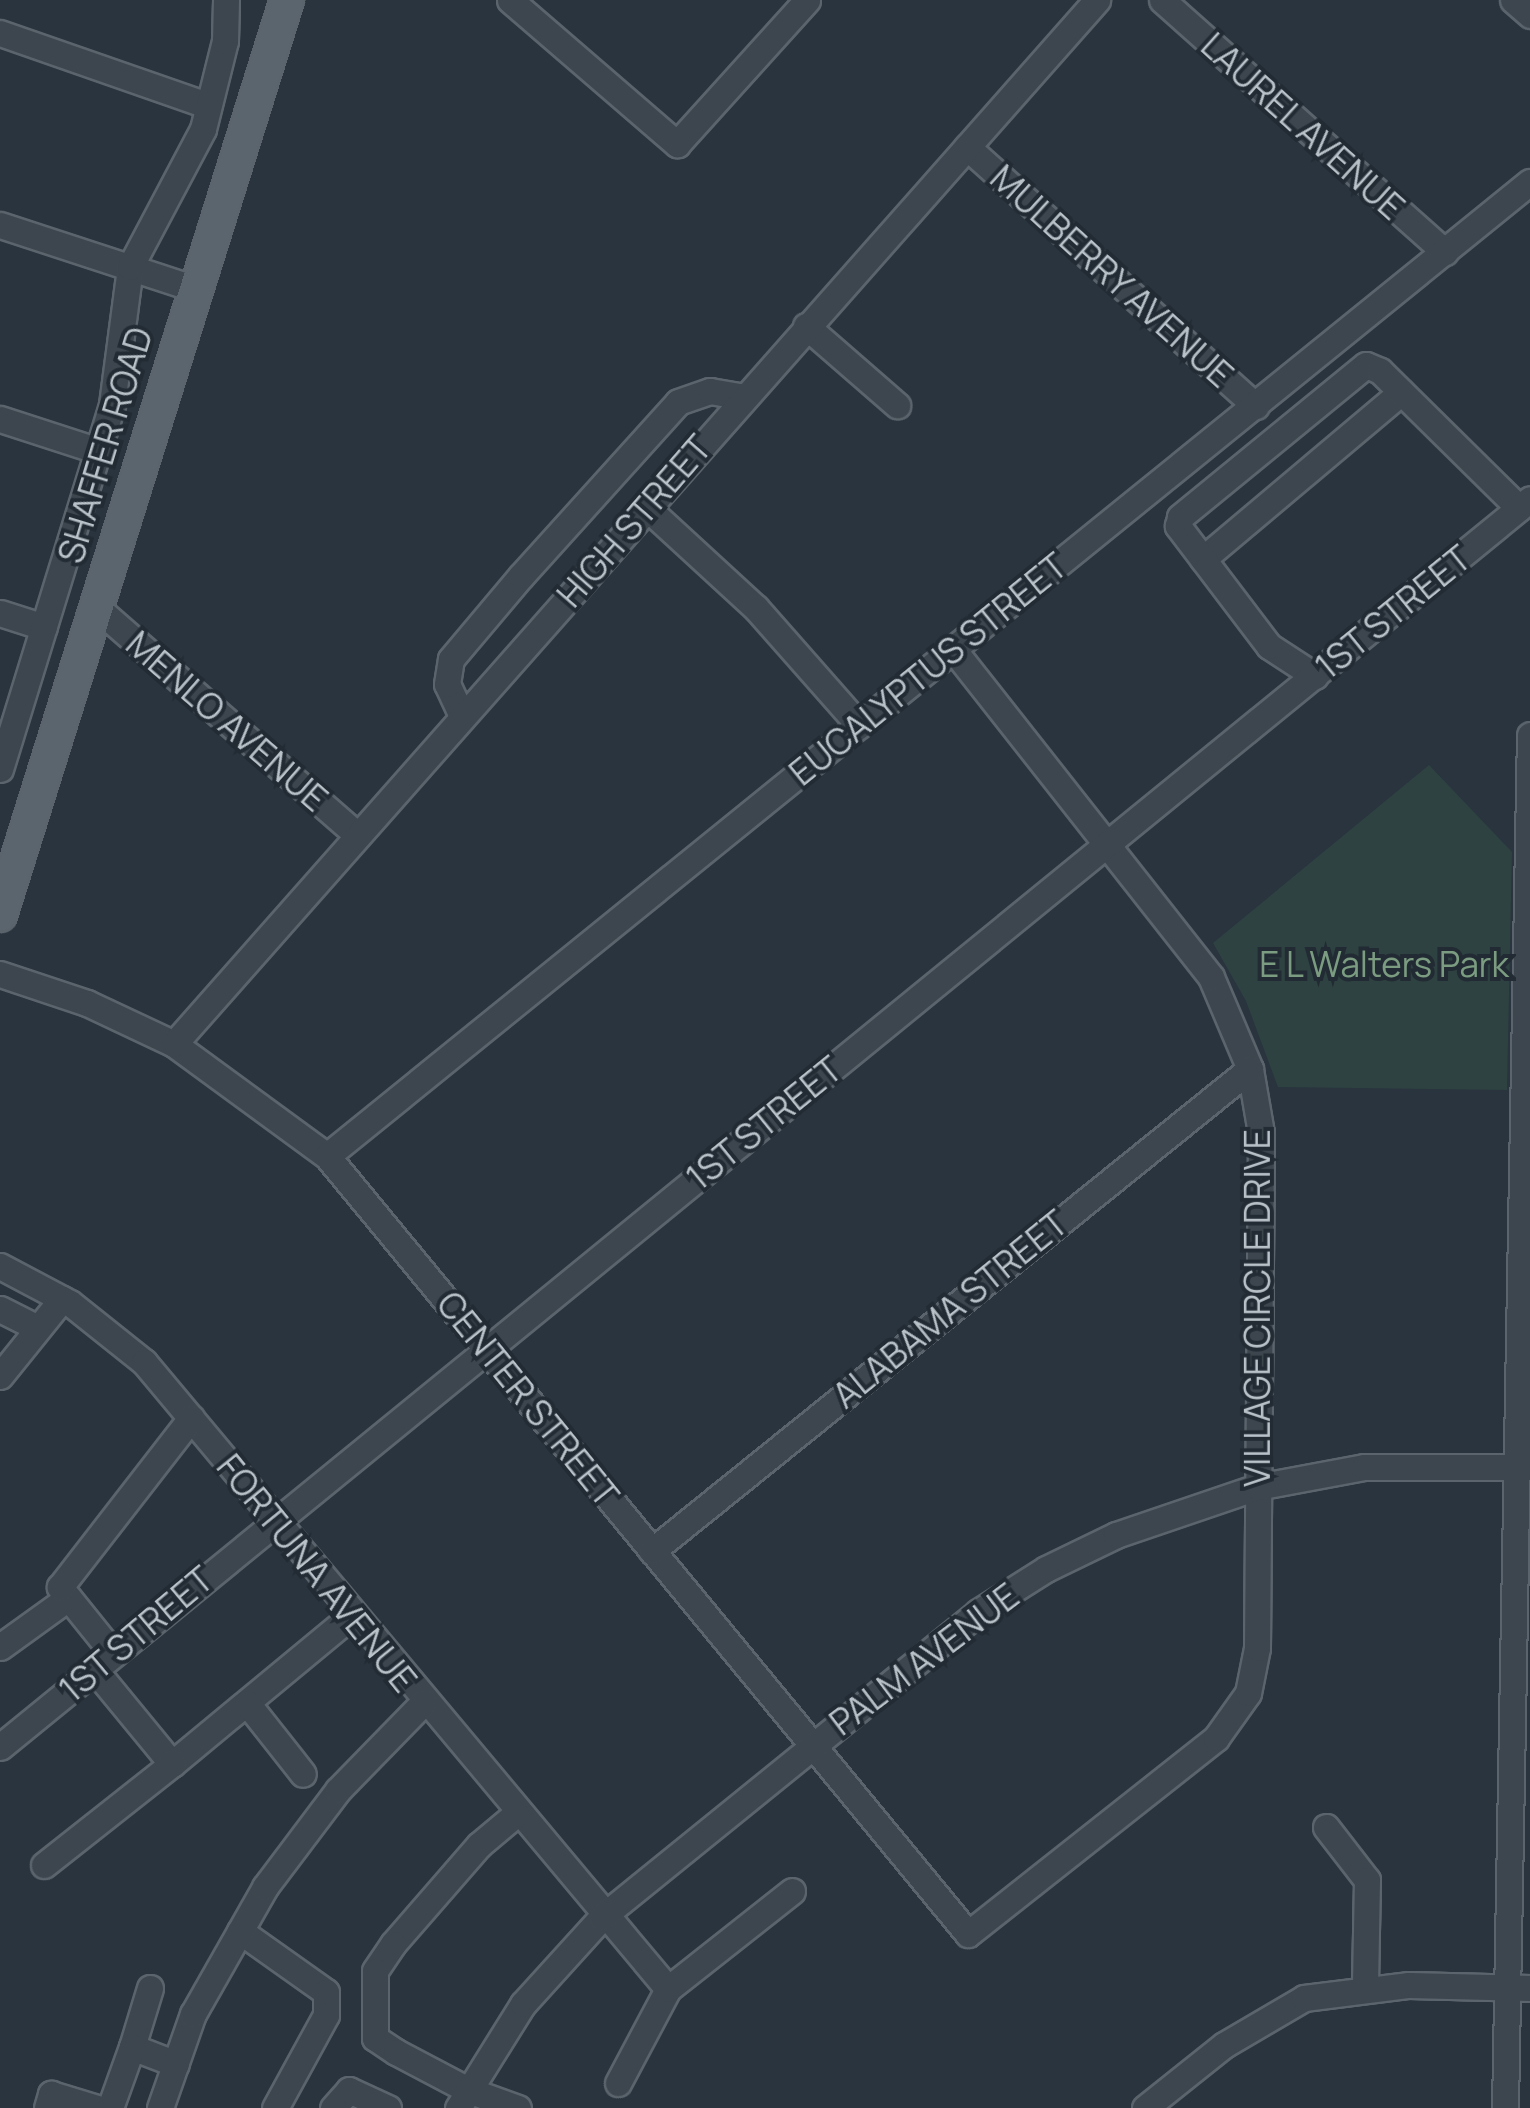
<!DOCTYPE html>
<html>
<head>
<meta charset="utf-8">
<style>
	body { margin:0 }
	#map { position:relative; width:1530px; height:2108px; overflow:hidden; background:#29343e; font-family:Manrope,sans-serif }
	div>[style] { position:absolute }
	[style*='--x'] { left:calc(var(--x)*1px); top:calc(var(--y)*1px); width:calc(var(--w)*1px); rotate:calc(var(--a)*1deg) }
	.green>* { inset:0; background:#2e4241 }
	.roads { filter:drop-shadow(2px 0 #5b646c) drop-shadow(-2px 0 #5b646c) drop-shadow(0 2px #5b646c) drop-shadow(0 -2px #5b646c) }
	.minor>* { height:25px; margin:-12.5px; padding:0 12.5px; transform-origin:12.5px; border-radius:12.5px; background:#3d464e }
	.major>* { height:32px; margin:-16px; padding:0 16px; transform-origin:16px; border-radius:16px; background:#5b656e }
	span { translate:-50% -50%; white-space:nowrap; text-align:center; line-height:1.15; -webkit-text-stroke:8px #222b33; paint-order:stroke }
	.street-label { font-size:35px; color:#b9c1c9 }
	.park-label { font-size:35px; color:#7b9c80 }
</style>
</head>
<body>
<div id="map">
	<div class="green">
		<div style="clip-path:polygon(1429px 765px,1512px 852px,1507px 1090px,1278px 1087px,1246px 1001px,1213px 943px)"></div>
	</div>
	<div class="roads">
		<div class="minor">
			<div style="--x:510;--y:0;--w:221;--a:40.8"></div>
			<div style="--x:677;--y:144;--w:194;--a:-47.9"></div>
			<div style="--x:1162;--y:0;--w:379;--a:41.7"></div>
			<div style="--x:1513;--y:0;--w:23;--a:41"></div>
			<div style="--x:0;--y:33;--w:219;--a:19.2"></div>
			<div style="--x:967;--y:147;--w:388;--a:41.9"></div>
			<div style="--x:0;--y:225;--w:206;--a:18.1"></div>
			<div style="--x:806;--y:326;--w:121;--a:41"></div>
			<div style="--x:0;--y:419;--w:104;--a:17.9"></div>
			<div style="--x:646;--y:507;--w:149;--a:42.6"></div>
			<div style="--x:756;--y:608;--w:156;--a:48.6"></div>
			<div style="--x:1203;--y:559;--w:259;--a:-40.1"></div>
			<div style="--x:96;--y:607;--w:347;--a:41.1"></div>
			<div style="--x:0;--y:613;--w:46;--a:17.7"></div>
			<div style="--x:1315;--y:676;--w:55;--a:-146.9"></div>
			<div style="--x:1269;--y:646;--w:151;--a:-127.2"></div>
			<div style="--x:1178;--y:526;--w:9;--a:-77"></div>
			<div style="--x:1180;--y:517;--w:240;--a:-39.3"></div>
			<div style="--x:1366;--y:365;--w:15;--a:23"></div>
			<div style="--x:1380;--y:371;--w:195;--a:44.6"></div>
			<div style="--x:462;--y:716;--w:35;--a:-115"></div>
			<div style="--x:447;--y:684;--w:25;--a:-81"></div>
			<div style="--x:451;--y:659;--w:109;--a:-49.9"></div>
			<div style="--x:521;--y:576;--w:234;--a:-47.9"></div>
			<div style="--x:678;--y:402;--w:34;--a:-19"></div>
			<div style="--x:710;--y:391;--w:34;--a:10"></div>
			<div style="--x:0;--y:769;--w:382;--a:-72.9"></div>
			<div style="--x:112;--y:404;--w:138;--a:-82.5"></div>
			<div style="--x:130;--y:267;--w:156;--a:-62.1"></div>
			<div style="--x:203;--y:129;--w:91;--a:-76"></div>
			<div style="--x:225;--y:41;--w:41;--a:-88.6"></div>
			<div style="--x:0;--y:974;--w:92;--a:18.4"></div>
			<div style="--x:87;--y:1003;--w:96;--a:25.2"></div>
			<div style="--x:174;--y:1044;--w:190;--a:36.2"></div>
			<div style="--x:327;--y:1156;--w:1008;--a:50.51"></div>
			<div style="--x:968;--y:1934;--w:316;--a:-38.3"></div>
			<div style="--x:1216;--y:1738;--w:55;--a:-54.6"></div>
			<div style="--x:1248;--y:1693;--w:46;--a:-78.7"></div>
			<div style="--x:1257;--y:1648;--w:515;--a:-89.55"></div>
			<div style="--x:1261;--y:1133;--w:65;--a:-99.8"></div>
			<div style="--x:1250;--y:1069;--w:100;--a:-113"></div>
			<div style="--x:1211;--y:977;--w:417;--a:-128.2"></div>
			<div style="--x:174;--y:1044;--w:1394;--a:-48.52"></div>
			<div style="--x:327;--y:1156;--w:1548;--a:-39"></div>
			<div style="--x:0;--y:1266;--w:79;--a:27.9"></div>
			<div style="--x:70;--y:1303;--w:95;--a:38.6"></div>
			<div style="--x:144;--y:1362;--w:817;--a:50.11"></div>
			<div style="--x:0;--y:1309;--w:42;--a:26.6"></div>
			<div style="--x:0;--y:1376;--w:99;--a:-51.2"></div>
			<div style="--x:652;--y:1551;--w:768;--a:-38.87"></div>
			<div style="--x:0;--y:1647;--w:84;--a:-35.8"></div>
			<div style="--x:113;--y:1653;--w:85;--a:-128.8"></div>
			<div style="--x:60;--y:1587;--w:214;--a:-52.2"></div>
			<div style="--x:94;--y:1669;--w:123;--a:50.6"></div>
			<div style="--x:172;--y:1764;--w:234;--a:-39.6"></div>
			<div style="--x:247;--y:1703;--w:90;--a:51.7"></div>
			<div style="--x:0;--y:1747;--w:1974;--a:-39.2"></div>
			<div style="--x:516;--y:1814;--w:48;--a:140"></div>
			<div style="--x:479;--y:1845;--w:131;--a:131"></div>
			<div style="--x:393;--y:1944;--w:32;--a:124"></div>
			<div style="--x:375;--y:1971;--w:67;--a:90"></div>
			<div style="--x:375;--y:2038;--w:25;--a:34"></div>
			<div style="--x:396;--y:2052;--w:81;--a:27.8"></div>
			<div style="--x:468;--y:2090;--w:53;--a:19.8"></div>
			<div style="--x:1326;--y:1827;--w:67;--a:52.3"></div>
			<div style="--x:1367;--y:1880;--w:108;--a:91.1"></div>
			<div style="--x:44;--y:1865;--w:163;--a:-38.3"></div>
			<div style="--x:240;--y:1931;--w:105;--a:35.3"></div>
			<div style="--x:326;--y:1992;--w:23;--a:90"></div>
			<div style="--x:326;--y:2015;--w:106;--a:118.7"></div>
			<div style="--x:150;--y:1988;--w:62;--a:107"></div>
			<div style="--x:132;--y:2047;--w:47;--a:21.1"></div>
			<div style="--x:618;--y:2083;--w:106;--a:-62"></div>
			<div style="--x:668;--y:1989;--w:158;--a:-38.3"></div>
			<div style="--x:47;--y:2108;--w:15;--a:-74"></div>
			<div style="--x:51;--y:2094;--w:48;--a:16.9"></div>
			<div style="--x:110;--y:2108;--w:65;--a:-70.2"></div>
			<div style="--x:160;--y:2108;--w:100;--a:-70.7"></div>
			<div style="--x:193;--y:2014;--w:146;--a:-60.4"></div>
			<div style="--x:265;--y:1887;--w:121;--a:-53"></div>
			<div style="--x:338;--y:1790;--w:122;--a:-45.7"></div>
			<div style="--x:333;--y:2108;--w:24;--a:-48"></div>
			<div style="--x:349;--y:2090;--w:43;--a:24.8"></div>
			<div style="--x:458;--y:2108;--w:123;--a:-58"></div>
			<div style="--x:523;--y:2004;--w:118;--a:-47.8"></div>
			<div style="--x:602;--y:1917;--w:484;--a:-39"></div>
			<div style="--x:978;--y:1612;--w:80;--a:-32.3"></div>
			<div style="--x:1046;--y:1569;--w:78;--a:-25.9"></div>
			<div style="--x:1116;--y:1535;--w:149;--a:-18.8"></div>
			<div style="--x:1257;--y:1487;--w:109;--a:-10.6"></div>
			<div style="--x:1364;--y:1467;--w:166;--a:0"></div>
			<div style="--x:1145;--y:2108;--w:101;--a:-38.6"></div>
			<div style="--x:1224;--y:2045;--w:93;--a:-30.4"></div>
			<div style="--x:1304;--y:1998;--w:106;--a:-7.1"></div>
			<div style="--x:1409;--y:1985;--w:121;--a:1.4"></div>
			<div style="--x:1505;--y:2108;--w:1373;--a:-88.96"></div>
		</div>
		<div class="major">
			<div style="--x:0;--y:915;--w:959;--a:-72.59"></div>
		</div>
	</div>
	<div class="street-label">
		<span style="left:1303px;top:126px;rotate:42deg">LAUREL AVENUE</span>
		<span style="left:1112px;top:276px;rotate:42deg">MULBERRY AVENUE</span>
		<span style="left:105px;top:445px;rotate:-73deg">SHAFFER ROAD</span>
		<span style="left:634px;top:521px;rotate:-49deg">HIGH STREET</span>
		<span style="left:1393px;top:612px;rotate:-39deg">1ST STREET</span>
		<span style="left:928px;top:669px;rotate:-39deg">EUCALYPTUS STREET</span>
		<span style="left:227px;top:721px;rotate:41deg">MENLO AVENUE</span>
		<span style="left:764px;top:1123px;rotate:-39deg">1ST STREET</span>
		<span style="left:1257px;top:1308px;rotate:-90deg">VILLAGE CIRCLE DRIVE</span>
		<span style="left:950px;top:1309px;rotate:-39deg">ALABAMA STREET</span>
		<span style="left:528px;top:1399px;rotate:51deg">CENTER STREET</span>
		<span style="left:317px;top:1573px;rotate:51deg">FORTUNA AVENUE</span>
		<span style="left:136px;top:1634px;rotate:-40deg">1ST STREET</span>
		<span style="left:924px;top:1659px;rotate:-37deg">PALM AVENUE</span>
	</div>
	<div class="park-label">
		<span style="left:1384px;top:964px">E L Walters Park</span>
	</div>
</div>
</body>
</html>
